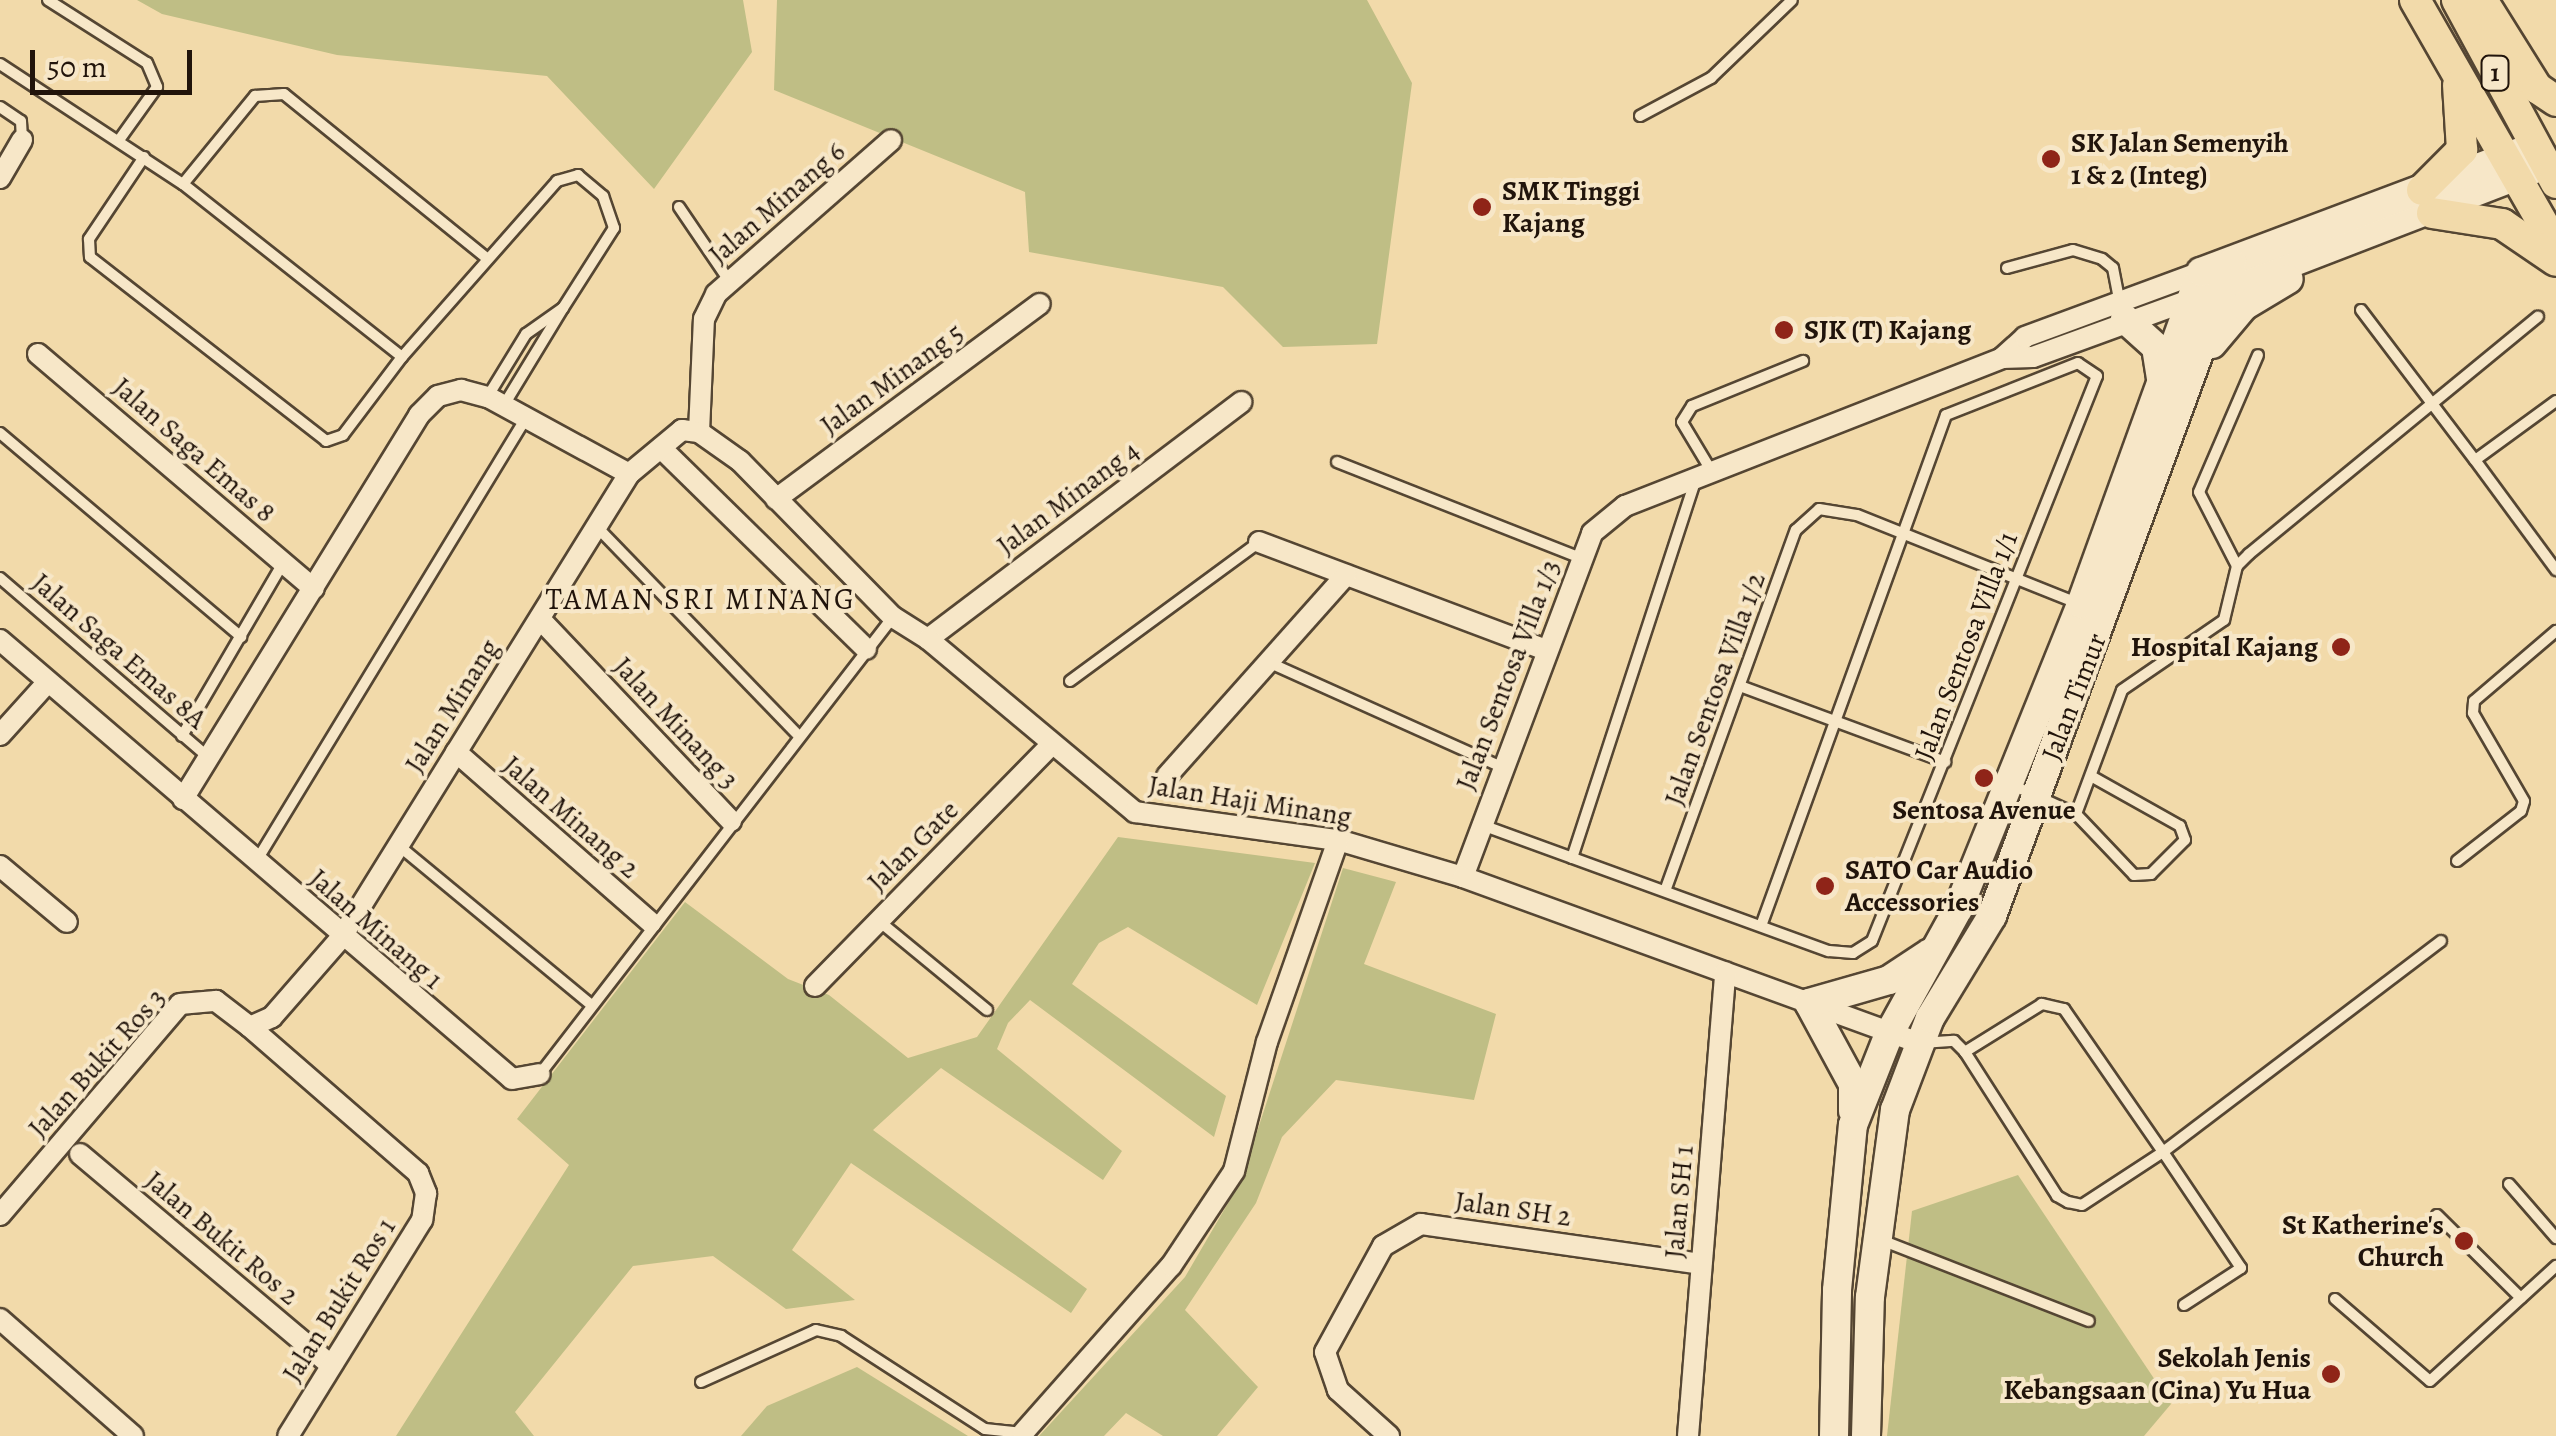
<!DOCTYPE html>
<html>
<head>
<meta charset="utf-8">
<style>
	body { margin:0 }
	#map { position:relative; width:2556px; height:1436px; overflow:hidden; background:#f2daaa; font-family:Alegreya,serif }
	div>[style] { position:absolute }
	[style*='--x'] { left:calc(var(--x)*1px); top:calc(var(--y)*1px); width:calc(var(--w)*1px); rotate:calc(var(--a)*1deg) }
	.green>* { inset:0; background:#bfbe85 }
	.roads { filter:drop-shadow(2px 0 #554633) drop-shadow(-2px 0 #554633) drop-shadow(0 2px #554633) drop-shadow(0 -2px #554633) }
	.service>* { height:10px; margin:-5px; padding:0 5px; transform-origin:5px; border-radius:5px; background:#f7e7c8 }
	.minor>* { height:20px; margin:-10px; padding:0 10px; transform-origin:10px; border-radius:10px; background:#f7e7c8 }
	.secondary>* { height:28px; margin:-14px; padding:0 14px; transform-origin:14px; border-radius:14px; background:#f7e7c8 }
	.primary>* { height:30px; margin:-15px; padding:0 15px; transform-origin:15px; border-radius:15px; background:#f2daaa }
	.dots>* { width:28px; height:28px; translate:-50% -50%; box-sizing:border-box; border:5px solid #f7e7c8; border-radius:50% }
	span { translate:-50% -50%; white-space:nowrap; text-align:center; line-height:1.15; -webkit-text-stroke:8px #f7e7c8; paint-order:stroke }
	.shield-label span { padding:2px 8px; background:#f7e7c8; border:2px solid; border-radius:8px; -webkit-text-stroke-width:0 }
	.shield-label { font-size:25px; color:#21140b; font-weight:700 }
	.poi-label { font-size:28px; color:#21140b; font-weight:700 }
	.left { translate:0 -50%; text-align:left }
	.right { translate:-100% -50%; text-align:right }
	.street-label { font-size:28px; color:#21140b }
	.neighbourhood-label { font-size:30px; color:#21140b; letter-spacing:2.5px }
	.scale { position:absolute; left:30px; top:50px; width:162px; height:45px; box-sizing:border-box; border:5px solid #21140b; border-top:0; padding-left:12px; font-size:30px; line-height:35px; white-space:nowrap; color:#21140b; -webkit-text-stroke:8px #f7e7c8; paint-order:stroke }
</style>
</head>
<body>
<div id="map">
	<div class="green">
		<div style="clip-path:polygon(137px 0,743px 0,752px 52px,654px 189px,547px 76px,337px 55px,162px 14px)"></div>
		<div style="clip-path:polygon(777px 0,1367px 0,1412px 83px,1377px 344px,1283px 347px,1223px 287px,1029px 252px,1025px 192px,774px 90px)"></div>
		<div style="clip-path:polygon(1118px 837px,1315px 863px,1257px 1005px,1128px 927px,1099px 943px,1072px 984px,1226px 1096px,1214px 1137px,1030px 1000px,1008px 1023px,997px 1049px,1122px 1151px,1103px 1180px,941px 1068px,873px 1130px,1087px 1289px,1071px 1313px,851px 1163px,792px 1250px,855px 1300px,786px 1309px,713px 1256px,633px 1266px,515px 1412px,534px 1436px,396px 1436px,569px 1165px,517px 1119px,685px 902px,788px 979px,829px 995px,908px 1058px,977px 1037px)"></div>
		<div style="clip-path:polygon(1343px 868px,1396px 882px,1364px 964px,1496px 1014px,1474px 1100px,1336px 1080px,1282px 1137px,1256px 1203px,1185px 1310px,1258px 1387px,1217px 1436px,1163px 1436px,1126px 1413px,1104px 1436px,1039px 1436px,1185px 1277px,1241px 1181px)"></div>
		<div style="clip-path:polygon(2018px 1175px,2171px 1404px,2144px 1436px,1887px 1436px,1912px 1211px)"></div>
		<div style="clip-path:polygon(857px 1367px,968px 1436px,741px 1436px,767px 1406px)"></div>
	</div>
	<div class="roads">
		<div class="service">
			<div style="--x:48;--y:0;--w:117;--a:32.5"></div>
			<div style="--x:147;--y:63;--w:26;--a:67"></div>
			<div style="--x:157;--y:87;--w:65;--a:125.6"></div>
			<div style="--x:0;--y:64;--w:219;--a:33.3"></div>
			<div style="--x:183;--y:184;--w:279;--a:38.3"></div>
			<div style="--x:0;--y:107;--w:25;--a:34"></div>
			<div style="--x:21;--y:121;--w:19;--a:87"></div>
			<div style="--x:1640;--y:116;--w:81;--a:-28.2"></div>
			<div style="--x:1711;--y:78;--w:112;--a:-43.9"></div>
			<div style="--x:144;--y:157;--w:99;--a:123.9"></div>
			<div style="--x:89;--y:239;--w:18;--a:87"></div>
			<div style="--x:90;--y:257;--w:299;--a:37.9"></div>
			<div style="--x:326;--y:441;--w:18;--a:-19"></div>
			<div style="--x:343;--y:435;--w:98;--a:-52.9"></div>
			<div style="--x:402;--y:357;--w:235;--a:-48.6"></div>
			<div style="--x:557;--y:181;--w:22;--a:-16"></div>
			<div style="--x:578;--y:175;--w:33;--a:40"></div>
			<div style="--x:603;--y:196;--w:34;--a:71"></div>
			<div style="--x:614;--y:228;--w:95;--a:122.5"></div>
			<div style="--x:183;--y:184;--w:114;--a:-50.7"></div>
			<div style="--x:255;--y:96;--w:29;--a:-4"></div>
			<div style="--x:284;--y:94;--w:262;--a:39"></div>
			<div style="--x:679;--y:207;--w:87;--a:55.8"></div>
			<div style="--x:2007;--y:268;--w:68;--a:-15.3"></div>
			<div style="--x:2073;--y:250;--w:30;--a:17"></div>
			<div style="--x:2102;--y:259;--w:14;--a:39"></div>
			<div style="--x:2113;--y:268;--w:37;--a:79"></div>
			<div style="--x:2361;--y:310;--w:188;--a:52.8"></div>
			<div style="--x:488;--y:396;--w:73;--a:-58.5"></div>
			<div style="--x:526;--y:334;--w:45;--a:-35.1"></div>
			<div style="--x:563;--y:308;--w:114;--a:121.3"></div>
			<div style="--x:2556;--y:401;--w:100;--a:143.9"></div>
			<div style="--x:2475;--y:460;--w:137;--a:53.6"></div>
			<div style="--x:0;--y:433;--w:316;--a:40.2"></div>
			<div style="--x:1337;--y:462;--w:262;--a:21.5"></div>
			<div style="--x:1712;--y:472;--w:58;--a:-121"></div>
			<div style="--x:1682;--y:422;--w:19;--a:-58"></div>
			<div style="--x:1692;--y:406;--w:120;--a:-22.1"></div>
			<div style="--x:598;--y:528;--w:286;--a:46"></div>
			<div style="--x:2237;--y:566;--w:83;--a:-117.2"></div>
			<div style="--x:2199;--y:492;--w:149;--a:-66.7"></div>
			<div style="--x:0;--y:578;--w:276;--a:40.7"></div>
			<div style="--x:1268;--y:662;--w:256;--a:24.2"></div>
			<div style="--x:1070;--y:681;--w:235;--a:-36.3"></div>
			<div style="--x:1740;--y:686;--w:219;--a:20.3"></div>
			<div style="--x:182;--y:736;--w:200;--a:-59.7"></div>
			<div style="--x:2010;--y:784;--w:72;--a:24.4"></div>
			<div style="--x:2076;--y:814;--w:84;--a:46.4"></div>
			<div style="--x:2134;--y:875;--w:17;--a:-3"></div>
			<div style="--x:2151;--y:874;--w:48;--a:-45"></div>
			<div style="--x:2185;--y:840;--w:15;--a:-110"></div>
			<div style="--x:2180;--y:826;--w:102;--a:-150.7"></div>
			<div style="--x:2076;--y:814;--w:132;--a:-69.6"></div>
			<div style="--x:2122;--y:690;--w:124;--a:-34.5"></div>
			<div style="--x:2224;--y:620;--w:56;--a:-76.5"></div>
			<div style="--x:2237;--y:566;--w:17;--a:-45"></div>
			<div style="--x:2249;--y:554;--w:374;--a:-39.4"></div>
			<div style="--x:1482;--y:825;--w:369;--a:20"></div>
			<div style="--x:1829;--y:951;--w:24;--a:5"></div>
			<div style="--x:1853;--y:953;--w:22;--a:-32"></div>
			<div style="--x:1872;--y:941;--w:608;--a:-68.29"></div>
			<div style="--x:2097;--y:376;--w:23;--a:-146"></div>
			<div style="--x:2078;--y:363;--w:142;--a:158.5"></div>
			<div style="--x:1946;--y:415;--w:543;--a:109.9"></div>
			<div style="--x:398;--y:845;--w:249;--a:39.6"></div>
			<div style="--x:1572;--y:858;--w:400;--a:-71.9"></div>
			<div style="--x:257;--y:860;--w:517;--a:-58.68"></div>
			<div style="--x:2457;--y:861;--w:81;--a:-38"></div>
			<div style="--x:2521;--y:811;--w:10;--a:-73"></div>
			<div style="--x:2524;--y:801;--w:102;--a:-120.1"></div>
			<div style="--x:2473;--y:713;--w:12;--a:-85"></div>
			<div style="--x:2474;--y:701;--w:108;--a:-40.5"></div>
			<div style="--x:1665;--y:891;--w:384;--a:-70.1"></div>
			<div style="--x:1796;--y:530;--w:31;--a:-42"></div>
			<div style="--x:1819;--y:509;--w:38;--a:9"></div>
			<div style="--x:1857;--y:515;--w:240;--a:21.8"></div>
			<div style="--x:879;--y:921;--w:140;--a:39.5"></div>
			<div style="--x:1922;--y:1043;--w:32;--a:-4"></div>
			<div style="--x:1954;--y:1041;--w:16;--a:45"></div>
			<div style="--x:1965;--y:1052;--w:171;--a:57.4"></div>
			<div style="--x:2057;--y:1196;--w:13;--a:29"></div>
			<div style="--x:2068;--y:1202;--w:14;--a:12"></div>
			<div style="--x:2082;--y:1205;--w:97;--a:-33.2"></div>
			<div style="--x:2163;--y:1152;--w:174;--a:-124.7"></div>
			<div style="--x:2064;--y:1009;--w:23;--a:-167"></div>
			<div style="--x:2042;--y:1004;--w:91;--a:148.1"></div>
			<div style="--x:540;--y:1074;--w:577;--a:-52.32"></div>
			<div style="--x:2509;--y:1184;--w:72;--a:49"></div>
			<div style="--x:2437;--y:1215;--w:118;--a:44.7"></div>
			<div style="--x:1881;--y:1240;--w:223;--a:21.3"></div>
			<div style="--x:2335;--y:1299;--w:125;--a:40.8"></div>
			<div style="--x:2430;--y:1381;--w:171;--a:-42.4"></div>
			<div style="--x:2184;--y:1305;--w:68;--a:-33"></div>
			<div style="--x:2241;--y:1268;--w:140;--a:-123.9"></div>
			<div style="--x:2163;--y:1152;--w:349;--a:-37.2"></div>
			<div style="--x:701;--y:1382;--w:126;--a:-24.3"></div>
			<div style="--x:816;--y:1330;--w:26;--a:13"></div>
			<div style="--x:841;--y:1336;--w:171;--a:32.9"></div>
			<div style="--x:985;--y:1429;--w:38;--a:6"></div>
		</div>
		<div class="minor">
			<div style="--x:0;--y:178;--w:44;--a:-59.9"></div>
			<div style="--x:38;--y:354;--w:362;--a:40.4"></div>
			<div style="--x:2002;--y:358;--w:31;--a:-42"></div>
			<div style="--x:2025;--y:337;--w:188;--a:-20.3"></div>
			<div style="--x:699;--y:432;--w:113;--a:-87.5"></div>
			<div style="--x:704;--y:319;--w:28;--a:-64"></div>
			<div style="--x:716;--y:294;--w:233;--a:-41.3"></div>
			<div style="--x:661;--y:448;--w:287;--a:44.4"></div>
			<div style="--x:776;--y:499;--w:328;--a:-36.5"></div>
			<div style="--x:1259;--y:542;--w:307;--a:20.6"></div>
			<div style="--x:540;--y:619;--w:278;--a:46.6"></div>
			<div style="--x:928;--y:639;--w:393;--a:-37.1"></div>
			<div style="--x:0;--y:640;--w:674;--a:40.61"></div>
			<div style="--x:512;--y:1079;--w:28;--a:-10"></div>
			<div style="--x:0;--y:735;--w:70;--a:-47.9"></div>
			<div style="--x:456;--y:752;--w:259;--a:41.2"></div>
			<div style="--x:1167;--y:776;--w:269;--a:-48.3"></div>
			<div style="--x:183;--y:799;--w:451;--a:-58.4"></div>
			<div style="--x:419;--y:415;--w:27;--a:-45"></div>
			<div style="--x:438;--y:396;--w:24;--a:-15"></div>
			<div style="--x:461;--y:390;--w:28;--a:15"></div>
			<div style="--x:488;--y:397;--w:161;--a:28.6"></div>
			<div style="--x:0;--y:866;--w:87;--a:39.9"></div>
			<div style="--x:1463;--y:877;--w:367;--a:-69.4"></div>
			<div style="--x:1592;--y:533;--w:43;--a:-39.3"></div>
			<div style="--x:1625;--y:506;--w:405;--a:-21.4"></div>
			<div style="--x:2002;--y:358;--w:31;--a:-2"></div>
			<div style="--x:2033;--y:357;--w:172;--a:-20"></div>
			<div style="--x:815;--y:986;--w:337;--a:-45.6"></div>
			<div style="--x:250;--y:1027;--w:24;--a:-24"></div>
			<div style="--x:272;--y:1017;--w:105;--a:-48.9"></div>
			<div style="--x:341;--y:938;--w:546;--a:-58.17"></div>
			<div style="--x:629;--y:474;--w:69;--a:-39.7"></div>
			<div style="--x:682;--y:430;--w:17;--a:7"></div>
			<div style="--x:699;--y:432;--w:50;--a:35.3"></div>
			<div style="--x:740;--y:461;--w:219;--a:45.6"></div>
			<div style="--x:893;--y:617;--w:41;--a:32.2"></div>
			<div style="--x:928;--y:639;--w:270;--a:39.9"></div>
			<div style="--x:1135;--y:812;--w:205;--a:7.9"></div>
			<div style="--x:1338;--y:840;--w:130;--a:16.5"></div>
			<div style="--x:1463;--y:877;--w:484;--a:20"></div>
			<div style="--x:80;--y:1154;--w:326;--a:40.1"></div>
			<div style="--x:0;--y:1215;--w:277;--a:-49.5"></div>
			<div style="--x:180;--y:1004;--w:36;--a:-5"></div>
			<div style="--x:216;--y:1001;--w:43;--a:37.4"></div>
			<div style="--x:250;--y:1027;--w:223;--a:41"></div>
			<div style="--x:418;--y:1173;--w:22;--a:68"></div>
			<div style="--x:426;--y:1193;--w:27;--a:98"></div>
			<div style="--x:422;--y:1220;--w:254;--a:121.8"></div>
			<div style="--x:0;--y:1319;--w:177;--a:41.3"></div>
			<div style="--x:1023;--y:1433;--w:223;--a:-48.5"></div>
			<div style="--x:1171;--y:1266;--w:114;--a:-56.4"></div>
			<div style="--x:1234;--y:1171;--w:133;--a:-75.7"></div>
			<div style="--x:1267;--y:1042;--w:214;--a:-70.6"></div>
			<div style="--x:1389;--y:1436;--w:69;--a:-138"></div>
			<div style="--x:1338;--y:1390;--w:40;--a:-108.9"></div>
			<div style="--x:1325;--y:1352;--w:121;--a:-61.3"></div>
			<div style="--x:1383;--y:1246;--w:44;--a:-30.1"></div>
			<div style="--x:1421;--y:1224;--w:283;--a:8.1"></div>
			<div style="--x:1688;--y:1436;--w:465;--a:-85.4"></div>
		</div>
		<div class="secondary">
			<div style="--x:2216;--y:292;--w:353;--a:-21.1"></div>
			<div style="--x:2125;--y:319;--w:42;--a:42.1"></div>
			<div style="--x:2156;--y:347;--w:37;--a:81"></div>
			<div style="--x:2212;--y:344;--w:50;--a:-49.9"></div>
			<div style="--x:2244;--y:306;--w:52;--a:-31"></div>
			<div style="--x:1853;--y:1111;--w:27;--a:-90"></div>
			<div style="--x:1853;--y:1084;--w:92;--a:-118.5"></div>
			<div style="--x:1809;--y:1003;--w:83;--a:-16"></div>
			<div style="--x:1889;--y:980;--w:49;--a:-33.4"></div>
			<div style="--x:1834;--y:1436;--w:146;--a:-88.8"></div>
			<div style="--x:1837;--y:1290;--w:166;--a:-84.5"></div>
			<div style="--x:1853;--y:1125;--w:98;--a:-68.4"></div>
			<div style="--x:1889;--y:1034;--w:143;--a:-61.1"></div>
			<div style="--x:1958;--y:909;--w:329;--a:-68"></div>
			<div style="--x:2081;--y:604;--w:353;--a:-70.1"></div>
			<div style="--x:2201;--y:272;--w:355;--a:-20.6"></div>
			<div style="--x:1866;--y:1436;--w:139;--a:-88.4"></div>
			<div style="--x:1870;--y:1297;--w:189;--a:-82.4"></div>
			<div style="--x:1895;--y:1110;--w:98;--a:-69.2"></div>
			<div style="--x:1930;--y:1018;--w:119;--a:-58.7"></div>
			<div style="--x:1992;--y:916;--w:696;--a:-69.82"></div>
		</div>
		<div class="primary">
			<div style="--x:2415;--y:0;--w:284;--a:60.2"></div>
			<div style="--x:2457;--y:0;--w:208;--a:61.6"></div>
			<div style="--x:2482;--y:0;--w:104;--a:58"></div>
			<div style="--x:2537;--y:88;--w:23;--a:34"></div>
			<div style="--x:2422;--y:190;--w:57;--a:-45"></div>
			<div style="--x:2462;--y:150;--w:65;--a:-93.5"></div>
			<div style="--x:2432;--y:213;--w:71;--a:8.9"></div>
			<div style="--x:2502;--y:224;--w:65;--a:34.4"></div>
		</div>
	</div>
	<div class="dots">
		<div style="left:2051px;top:159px;background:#8f2418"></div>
		<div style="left:1482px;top:207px;background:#8f2418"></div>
		<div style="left:1784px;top:330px;background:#8f2418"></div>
		<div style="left:2341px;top:647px;background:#8f2418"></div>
		<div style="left:1984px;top:778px;background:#8f2418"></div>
		<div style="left:1825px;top:886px;background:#8f2418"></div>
		<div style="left:2464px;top:1241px;background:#8f2418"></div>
		<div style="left:2331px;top:1374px;background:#8f2418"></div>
	</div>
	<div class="shield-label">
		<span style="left:2495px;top:73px">1</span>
	</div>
	<div class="poi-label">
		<span class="left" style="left:2071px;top:159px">SK Jalan Semenyih<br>1 &amp; 2 (Integ)</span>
		<span class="left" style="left:1502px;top:207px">SMK Tinggi<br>Kajang</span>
		<span class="left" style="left:1804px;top:330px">SJK (T) Kajang</span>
		<span class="right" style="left:2318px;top:647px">Hospital Kajang</span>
		<span style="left:1984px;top:810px">Sentosa Avenue</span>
		<span class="left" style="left:1845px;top:886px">SATO Car Audio<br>Accessories</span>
		<span class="right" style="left:2444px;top:1241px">St Katherine's<br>Church</span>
		<span class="right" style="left:2311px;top:1374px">Sekolah Jenis<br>Kebangsaan (Cina) Yu Hua</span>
	</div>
	<div class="street-label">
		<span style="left:777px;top:203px;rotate:-41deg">Jalan Minang 6</span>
		<span style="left:892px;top:379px;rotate:-36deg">Jalan Minang 5</span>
		<span style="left:194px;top:450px;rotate:41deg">Jalan Saga Emas 8</span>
		<span style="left:1068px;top:498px;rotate:-37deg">Jalan Minang 4</span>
		<span style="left:1966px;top:646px;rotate:-69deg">Jalan Sentosa Villa 1/1</span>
		<span style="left:119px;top:651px;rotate:41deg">Jalan Saga Emas 8A</span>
		<span style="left:1508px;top:675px;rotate:-69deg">Jalan Sentosa Villa 1/3</span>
		<span style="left:1715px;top:689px;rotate:-70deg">Jalan Sentosa Villa 1/2</span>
		<span style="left:2074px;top:697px;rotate:-69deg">Jalan Timur</span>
		<span style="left:452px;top:706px;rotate:-58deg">Jalan Minang</span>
		<span style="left:676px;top:723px;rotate:47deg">Jalan Minang 3</span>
		<span style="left:1250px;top:801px;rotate:9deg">Jalan Haji Minang</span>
		<span style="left:571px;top:817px;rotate:41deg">Jalan Minang 2</span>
		<span style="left:913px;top:846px;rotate:-45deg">Jalan Gate</span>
		<span style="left:376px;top:929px;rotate:41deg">Jalan Minang 1</span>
		<span style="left:97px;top:1063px;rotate:-48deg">Jalan Bukit Ros 3</span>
		<span style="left:1679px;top:1202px;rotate:-85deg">Jalan SH 1</span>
		<span style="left:1513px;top:1209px;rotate:8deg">Jalan SH 2</span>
		<span style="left:222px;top:1238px;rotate:40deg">Jalan Bukit Ros 2</span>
		<span style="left:339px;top:1300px;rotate:-58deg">Jalan Bukit Ros 1</span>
	</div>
	<div class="neighbourhood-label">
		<span style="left:701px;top:599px">TAMAN SRI MINANG</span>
	</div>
	<div class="scale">50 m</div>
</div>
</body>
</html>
